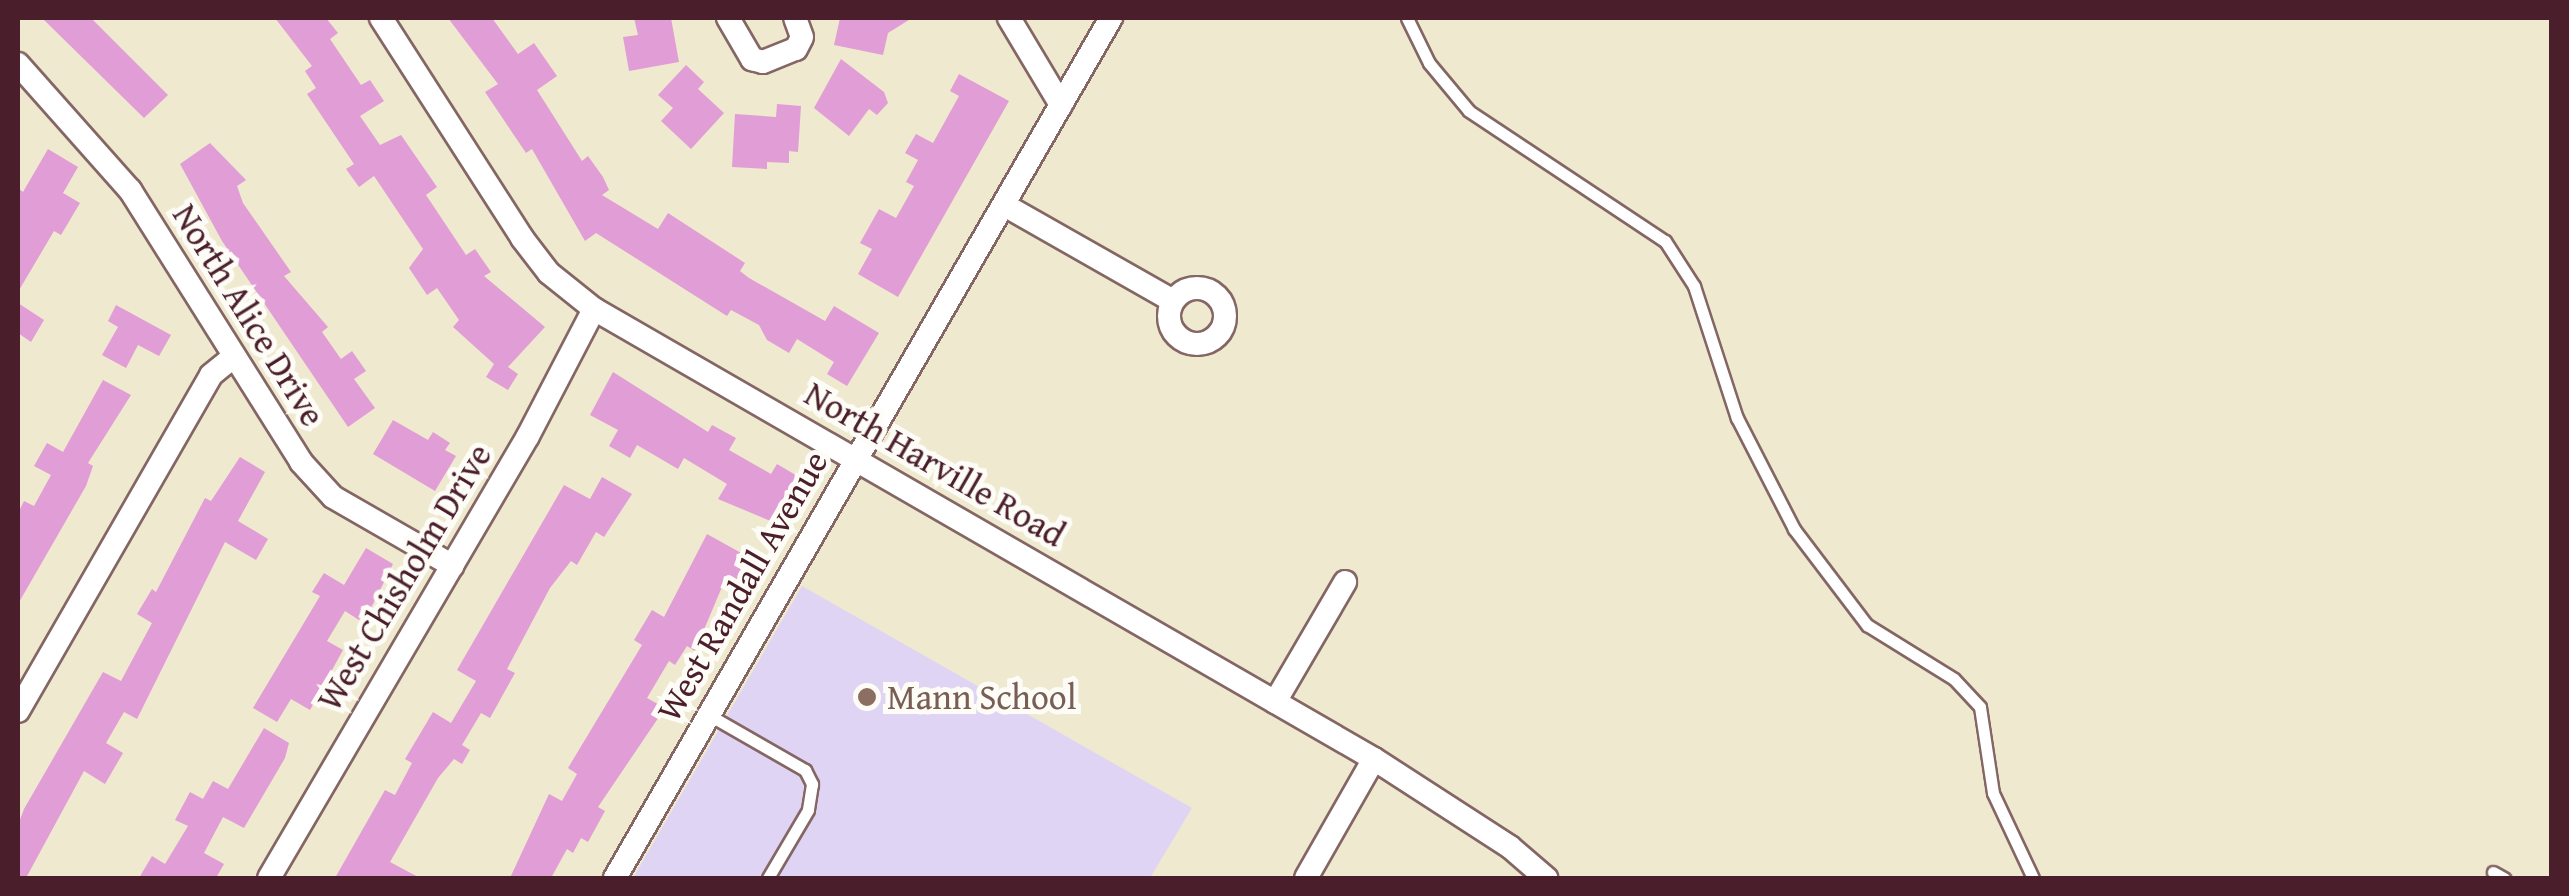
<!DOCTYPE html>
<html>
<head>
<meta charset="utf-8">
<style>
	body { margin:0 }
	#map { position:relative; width:2569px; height:896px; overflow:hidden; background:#efe9cf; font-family:"Gentium Book Plus",serif }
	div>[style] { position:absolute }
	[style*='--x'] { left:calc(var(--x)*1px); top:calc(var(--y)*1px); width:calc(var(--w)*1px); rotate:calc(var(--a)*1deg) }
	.built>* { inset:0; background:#e0d4f4 }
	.building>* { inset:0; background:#e19dd5 }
	.roads { filter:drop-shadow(2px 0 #846664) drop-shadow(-2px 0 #846664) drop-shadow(0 2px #846664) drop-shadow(0 -2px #846664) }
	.lane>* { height:11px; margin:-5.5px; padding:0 5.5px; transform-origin:5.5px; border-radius:5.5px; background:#fff }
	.street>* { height:22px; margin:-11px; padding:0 11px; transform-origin:11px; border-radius:11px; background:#fff }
	.street>.ring { margin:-11px; padding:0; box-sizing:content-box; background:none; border:22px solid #fff; border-radius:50% }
	.dots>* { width:28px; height:28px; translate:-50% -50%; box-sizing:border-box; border:5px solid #fdfcf7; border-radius:50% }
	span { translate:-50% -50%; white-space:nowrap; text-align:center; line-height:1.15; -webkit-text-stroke:10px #fdfcf7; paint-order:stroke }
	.street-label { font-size:35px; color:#4a1f2b }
	.education-label { font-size:35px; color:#785e54 }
	.left { translate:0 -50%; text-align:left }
	.frame { position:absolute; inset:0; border:20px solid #4a1f2b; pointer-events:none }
</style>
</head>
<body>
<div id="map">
	<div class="built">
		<div style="clip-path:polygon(802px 586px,1192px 808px,1150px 878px,633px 878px)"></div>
	</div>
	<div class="building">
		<div style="clip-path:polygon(42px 18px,91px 18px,168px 95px,144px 118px)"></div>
		<div style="clip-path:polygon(275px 18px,326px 18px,338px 33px,330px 39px,361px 85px,370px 80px,384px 101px,360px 116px,380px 145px,401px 135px,437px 187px,426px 195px,466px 255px,475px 249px,491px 272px,484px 276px,545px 327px,508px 367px,518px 374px,508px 390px,486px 377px,494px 364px,453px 327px,459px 320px,437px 288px,427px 295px,409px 268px,423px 249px,374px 176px,359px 187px,346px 169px,354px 164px,307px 94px,316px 88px,305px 71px,312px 66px)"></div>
		<div style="clip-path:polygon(448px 18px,492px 18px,518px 54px,534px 43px,557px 76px,537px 90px,582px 161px,588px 156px,603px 177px,609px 190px,602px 195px,658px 229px,668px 213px,745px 263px,740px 271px,749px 278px,825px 321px,834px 306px,879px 333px,847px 386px,827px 374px,834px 362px,797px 339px,789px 353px,767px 340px,759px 325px,731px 310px,727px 316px,596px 233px,585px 241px,532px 149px,526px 153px,485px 92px,498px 84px)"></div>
		<div style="clip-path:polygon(634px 18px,671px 18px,679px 62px,629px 71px,623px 37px,638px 35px)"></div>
		<div style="clip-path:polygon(840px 18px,912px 18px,888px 33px,883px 55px,834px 45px)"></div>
		<div style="clip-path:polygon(841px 59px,884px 92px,888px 103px,877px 115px,869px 109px,849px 136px,814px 108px)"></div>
		<div style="clip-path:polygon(686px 65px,704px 82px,698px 89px,724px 113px,691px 149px,661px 121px,673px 108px,658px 95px)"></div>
		<div style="clip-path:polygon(959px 74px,1009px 101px,898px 297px,858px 274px,872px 249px,860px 243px,879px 209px,896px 218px,914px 186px,906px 182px,918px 160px,905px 153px,916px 134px,933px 143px,959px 96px,950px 91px)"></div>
		<div style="clip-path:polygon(777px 104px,801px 106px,798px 152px,789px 151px,789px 163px,767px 162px,767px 169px,732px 167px,735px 114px,776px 117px)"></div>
		<div style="clip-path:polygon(210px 143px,246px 180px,237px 186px,243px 203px,291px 272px,284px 276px,328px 327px,322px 332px,341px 359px,352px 351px,366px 371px,354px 379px,375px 408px,348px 427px,222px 241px,180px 164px)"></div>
		<div style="clip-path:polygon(48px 149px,78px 167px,63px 193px,80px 203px,61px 235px,54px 231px,18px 292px,18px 188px,23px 192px)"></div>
		<div style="clip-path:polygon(18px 303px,44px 320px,31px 342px,18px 333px)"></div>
		<div style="clip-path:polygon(116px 305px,171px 335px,159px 356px,138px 345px,126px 368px,102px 355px,118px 327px,108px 321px)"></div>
		<div style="clip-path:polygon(613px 372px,708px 432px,712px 425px,736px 438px,729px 450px,771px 474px,777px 464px,799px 477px,773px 522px,718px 499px,727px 484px,684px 458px,678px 469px,637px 445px,630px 458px,609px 446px,618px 430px,590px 415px)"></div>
		<div style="clip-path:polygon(103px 380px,131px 395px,88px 463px,93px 466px,86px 486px,18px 604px,18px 513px,24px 501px,34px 506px,51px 475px,34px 466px,47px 443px,63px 452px)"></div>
		<div style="clip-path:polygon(393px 420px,428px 440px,433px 432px,450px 443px,445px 450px,456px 456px,435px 491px,373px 454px)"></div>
		<div style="clip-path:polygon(240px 457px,265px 472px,238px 521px,268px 539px,256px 560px,225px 542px,137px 719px,124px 712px,106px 743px,123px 753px,105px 784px,84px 771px,26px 878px,18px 878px,18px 825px,24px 809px,103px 672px,121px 681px,152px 623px,137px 614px,152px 589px,156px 592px,205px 498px,211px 501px)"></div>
		<div style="clip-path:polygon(602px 477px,632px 494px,604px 537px,596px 532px,577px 565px,571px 561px,550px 588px,507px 669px,515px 673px,490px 718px,481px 713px,462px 745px,470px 750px,462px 764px,454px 759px,438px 778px,390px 862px,420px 878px,335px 878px,385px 790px,395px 795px,412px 763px,405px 759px,433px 712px,451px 723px,476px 681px,457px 670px,564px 485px,590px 499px)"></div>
		<div style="clip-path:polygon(707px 534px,752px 559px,740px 582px,727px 575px,695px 651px,687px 646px,675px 665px,669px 661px,647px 698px,665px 708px,598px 807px,605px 811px,588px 842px,581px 838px,573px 853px,567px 849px,551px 878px,510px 878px,549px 794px,562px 801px,577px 774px,568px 768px,642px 645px,634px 640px,652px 610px,664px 617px)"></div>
		<div style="clip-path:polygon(366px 548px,393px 564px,369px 612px,359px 620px,345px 611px,327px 641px,343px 650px,310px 710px,291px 699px,277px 722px,253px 708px,320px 596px,312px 592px,324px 573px,344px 585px)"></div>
		<div style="clip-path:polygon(264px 728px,289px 743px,285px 758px,244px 828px,223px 817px,204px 853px,224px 864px,216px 878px,139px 878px,152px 856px,165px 864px,188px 826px,175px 820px,190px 792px,203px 799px,213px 781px,228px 789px)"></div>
	</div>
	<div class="roads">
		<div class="lane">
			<div style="--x:1407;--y:18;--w:50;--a:63.9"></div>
			<div style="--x:1429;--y:63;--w:62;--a:50.2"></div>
			<div style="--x:1469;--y:111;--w:235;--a:33.6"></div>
			<div style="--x:1665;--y:241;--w:54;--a:57.2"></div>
			<div style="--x:1694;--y:286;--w:139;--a:72"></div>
			<div style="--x:1737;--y:418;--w:125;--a:62.8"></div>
			<div style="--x:1794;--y:529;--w:121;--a:52.8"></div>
			<div style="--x:1867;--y:625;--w:102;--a:31.8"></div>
			<div style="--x:1954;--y:679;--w:38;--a:47"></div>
			<div style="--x:1980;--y:707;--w:87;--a:81.4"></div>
			<div style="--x:1993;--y:793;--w:94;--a:64.8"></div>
			<div style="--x:709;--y:715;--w:111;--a:29.8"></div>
			<div style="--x:805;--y:770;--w:16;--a:63"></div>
			<div style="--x:812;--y:784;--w:26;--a:99"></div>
			<div style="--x:808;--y:810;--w:79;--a:120.5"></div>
			<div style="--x:2493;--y:872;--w:13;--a:29"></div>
		</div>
		<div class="street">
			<div style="--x:381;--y:18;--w:261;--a:57.3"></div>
			<div style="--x:522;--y:238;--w:44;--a:52.4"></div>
			<div style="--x:549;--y:273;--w:58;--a:38.7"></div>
			<div style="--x:594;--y:309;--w:900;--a:29.98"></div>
			<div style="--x:1374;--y:759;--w:162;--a:32.9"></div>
			<div style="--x:1510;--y:847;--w:48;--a:40.7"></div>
			<div style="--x:728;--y:18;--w:48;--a:59.7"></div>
			<div style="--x:752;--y:59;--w:11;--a:15"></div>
			<div style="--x:763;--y:62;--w:35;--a:-22"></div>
			<div style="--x:796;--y:49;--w:13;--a:-63"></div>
			<div style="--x:802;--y:37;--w:20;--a:-110"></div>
			<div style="--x:1009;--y:18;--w:101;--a:59.1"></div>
			<div style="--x:18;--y:64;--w:169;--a:48.4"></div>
			<div style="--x:130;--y:190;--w:321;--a:57.8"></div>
			<div style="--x:301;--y:462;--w:47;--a:47.6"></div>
			<div style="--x:333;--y:497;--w:138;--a:29.9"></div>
			<div style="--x:1006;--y:206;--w:192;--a:29.6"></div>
			<div class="ring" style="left:1169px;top:288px;width:34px;height:34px"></div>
			<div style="--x:1275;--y:702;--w:139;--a:-59.7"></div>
			<div style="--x:18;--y:711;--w:387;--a:-60.1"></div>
			<div style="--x:211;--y:375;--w:27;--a:-39"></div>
			<div style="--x:269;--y:878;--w:512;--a:-59.63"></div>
			<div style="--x:528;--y:436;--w:143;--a:-62.5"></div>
			<div style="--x:615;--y:878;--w:993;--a:-60.03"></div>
			<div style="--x:1306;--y:878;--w:137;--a:-60.3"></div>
		</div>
	</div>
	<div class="dots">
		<div style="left:867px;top:697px;background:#8d6e63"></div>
	</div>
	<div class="street-label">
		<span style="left:249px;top:315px;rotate:58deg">North Alice Drive</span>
		<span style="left:935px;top:464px;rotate:30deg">North Harville Road</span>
		<span style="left:404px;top:577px;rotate:-59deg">West Chisholm Drive</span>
		<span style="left:742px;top:586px;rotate:-60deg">West Randall Avenue</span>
	</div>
	<div class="education-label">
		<span class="left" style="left:887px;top:697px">Mann School</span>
	</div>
	<div class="frame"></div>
</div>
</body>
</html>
